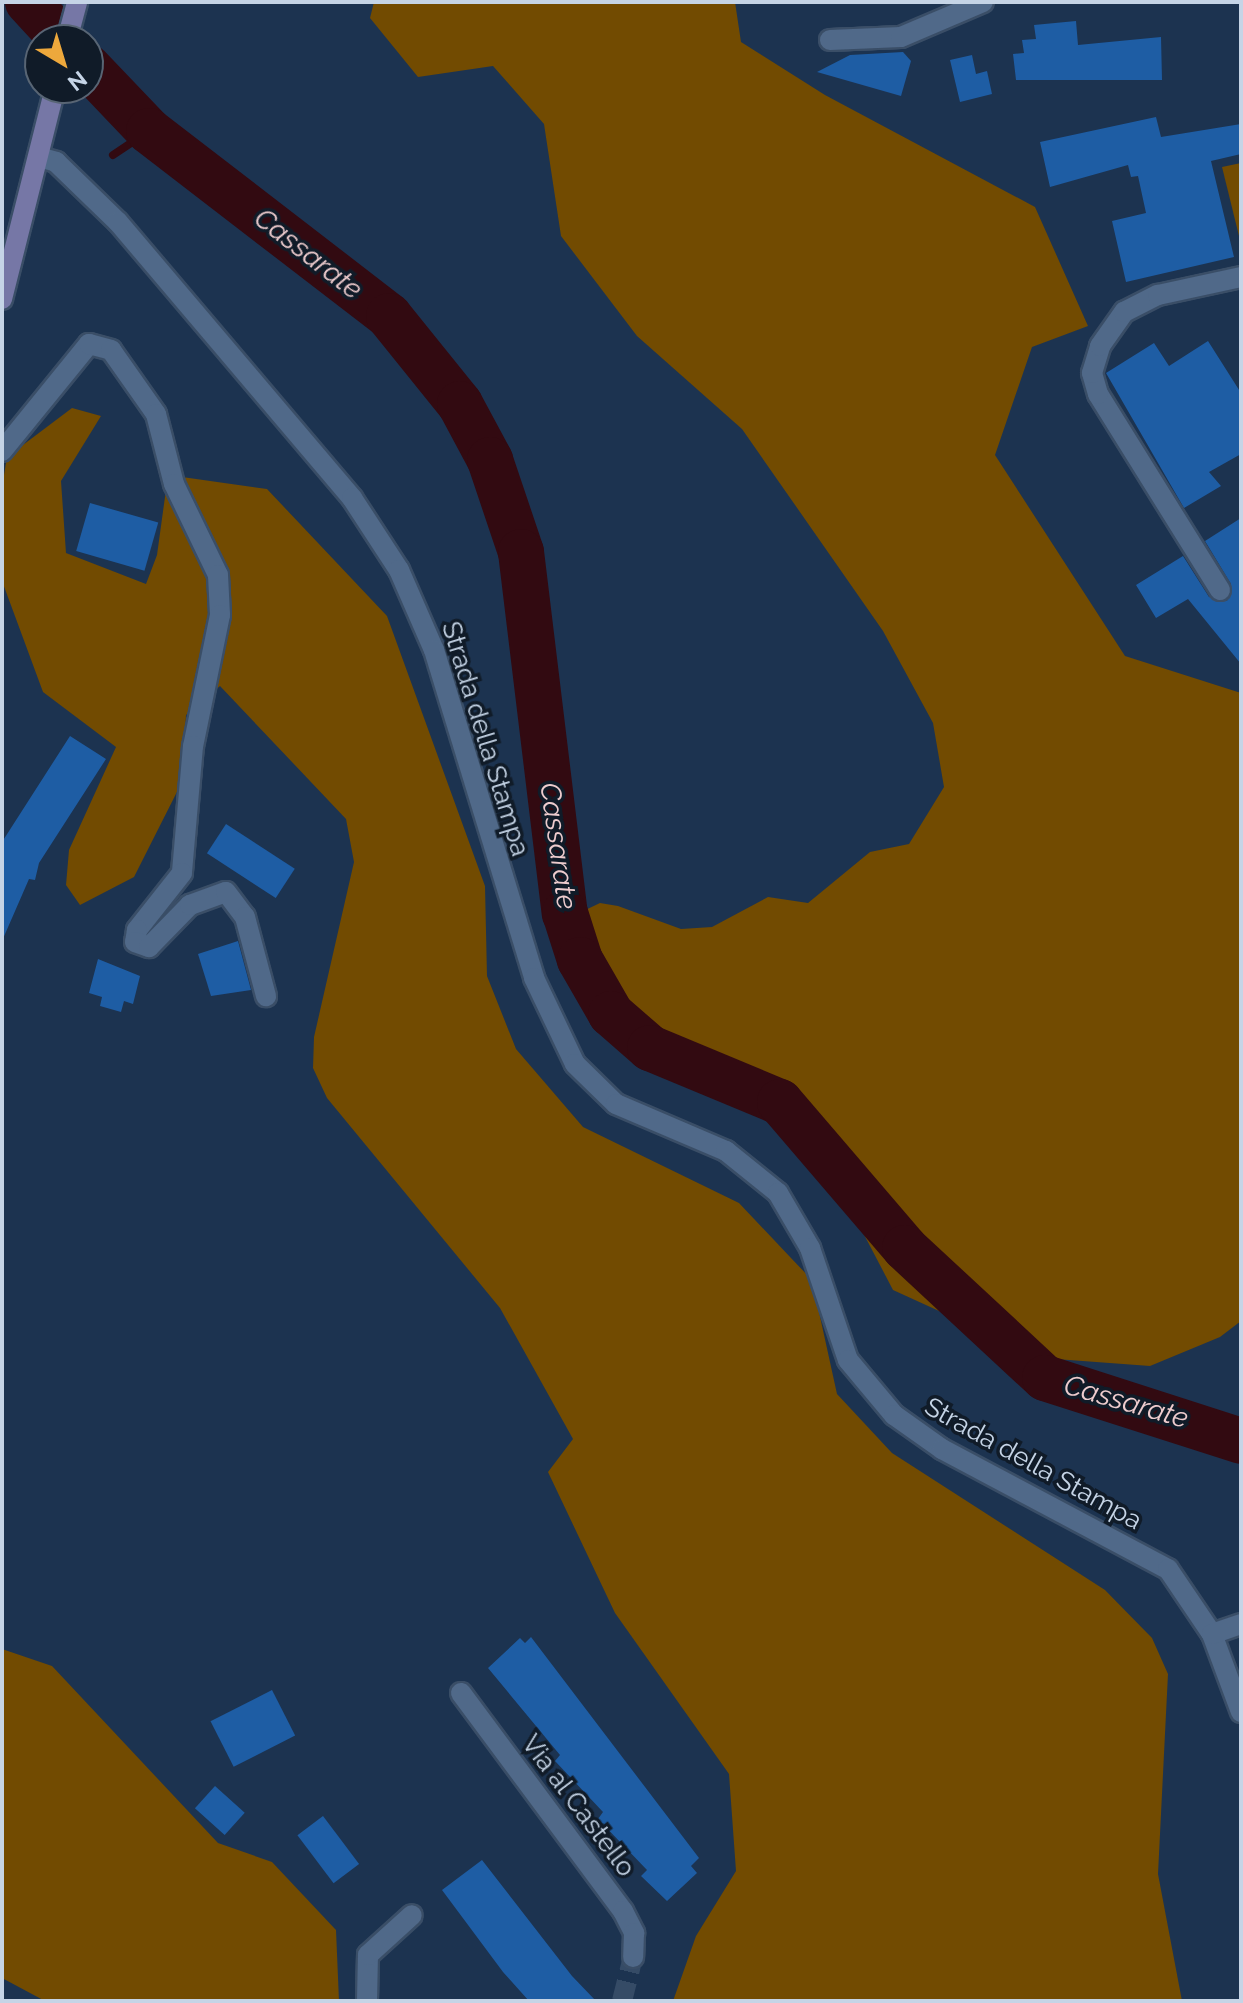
<!DOCTYPE html>
<html>
<head>
<meta charset="utf-8">
<style>
	body { margin:0 }
	#map { position:relative; width:1243px; height:2003px; overflow:hidden; background:#1c3350; font-family:Raleway,sans-serif }
	div>[style] { position:absolute }
	[style*='--x'] { left:calc(var(--x)*1px); top:calc(var(--y)*1px); width:calc(var(--w)*1px); rotate:calc(var(--a)*1deg) }
	.green>* { inset:0; background:#724b01 }
	.stream>* { height:8px; margin:-4px; padding:0 4px; transform-origin:4px; border-radius:4px; background:#320a11 }
	.river>* { height:46px; margin:-23px; padding:0 23px; transform-origin:23px; border-radius:23px; background:#320a11 }
	.building>* { inset:0; background:#1e5da4; transform-origin:0 0 }
	.street-tunnel>* { height:20px; margin-top:-10px; transform-origin:0; background:repeating-linear-gradient(90deg,#354b66 0 20px,transparent 0 30px) }
	.roads { filter:drop-shadow(2px 0 #3a4e67) drop-shadow(-2px 0 #3a4e67) drop-shadow(0 2px #3a4e67) drop-shadow(0 -2px #3a4e67) }
	.street>* { height:20px; margin:-10px; padding:0 10px; transform-origin:10px; border-radius:10px; background:#506989 }
	.secondary>* { height:20px; margin:-10px; padding:0 10px; transform-origin:10px; border-radius:10px; background:#7677a6 }
	span { translate:-50% -50%; white-space:nowrap; text-align:center; line-height:1.15; -webkit-text-stroke:7px #101b28; paint-order:stroke }
	.street-label { font-size:26px; color:#c5d4e6 }
	.water-label { font-size:28px; color:#eeccce; font-style:italic }
	.frame { position:absolute; inset:0; border:4px solid #c5d4e6; pointer-events:none }
	.north { position:absolute; left:24px; top:24px; width:80px; height:80px; box-sizing:border-box; background:#101b28; border:2px solid #586574; border-radius:50%; rotate:142deg; font-size:22px; font-weight:700; line-height:32px; text-align:center; color:#c5d4e6 }
	.north::after { content:''; display:block; margin:auto; width:28px; height:36px; background:#eda83c; clip-path:polygon(50% 0,100% 100%,50% 72%,0 100%) }
</style>
</head>
<body>
<div id="map">
	<div class="green">
		<div style="clip-path:polygon(374px 2px,735px 2px,741px 42px,825px 95px,1035px 207px,1088px 326px,1032px 347px,995px 455px,1125px 656px,1241px 693px,1241px 1321px,1220px 1337px,1150px 1366px,1042px 1358px,893px 1290px,848px 1204px,787px 1118px,657px 1050px,579px 913px,600px 903px,618px 906px,681px 929px,712px 927px,768px 897px,808px 903px,870px 852px,909px 844px,944px 787px,933px 723px,883px 631px,742px 429px,637px 336px,561px 236px,544px 124px,493px 66px,418px 77px,370px 18px)"></div>
		<div style="clip-path:polygon(1241px 163px,1241px 240px,1240px 240px,1222px 167px)"></div>
		<div style="clip-path:polygon(72px 408px,101px 416px,61px 481px,66px 553px,146px 584px,157px 555px,168px 475px,267px 489px,387px 616px,485px 886px,487px 976px,516px 1049px,583px 1127px,739px 1203px,791px 1258px,812px 1280px,837px 1394px,892px 1453px,1105px 1590px,1152px 1638px,1168px 1674px,1158px 1874px,1182px 2001px,673px 2001px,696px 1936px,736px 1871px,729px 1774px,615px 1613px,548px 1472px,573px 1439px,500px 1308px,327px 1098px,313px 1068px,314px 1037px,354px 862px,346px 819px,220px 686px,186px 715px,183px 780px,134px 877px,80px 905px,66px 885px,69px 850px,116px 747px,43px 692px,2px 581px,2px 487px,7px 457px)"></div>
		<div style="clip-path:polygon(2px 1649px,52px 1666px,218px 1843px,272px 1862px,336px 1930px,339px 2001px,45px 2001px,2px 1978px)"></div>
	</div>
	<div class="stream">
		<div style="--x:113;--y:155;--w:43;--a:-33.7"></div>
	</div>
	<div class="river">
		<div style="--x:28;--y:2;--w:52;--a:47.4"></div>
		<div style="--x:88;--y:67;--w:88;--a:46.4"></div>
		<div style="--x:149;--y:131;--w:303;--a:37.6"></div>
		<div style="--x:389;--y:316;--w:113;--a:51.1"></div>
		<div style="--x:460;--y:404;--w:64;--a:61.8"></div>
		<div style="--x:490;--y:460;--w:97;--a:71.4"></div>
		<div style="--x:521;--y:552;--w:364;--a:83.1"></div>
		<div style="--x:565;--y:913;--w:49;--a:72.3"></div>
		<div style="--x:580;--y:960;--w:62;--a:60.1"></div>
		<div style="--x:611;--y:1014;--w:52;--a:41.1"></div>
		<div style="--x:650;--y:1048;--w:141;--a:22.6"></div>
		<div style="--x:780;--y:1102;--w:192;--a:49.4"></div>
		<div style="--x:905;--y:1248;--w:191;--a:42.9"></div>
		<div style="--x:1045;--y:1378;--w:206;--a:17.8"></div>
	</div>
	<div class="building">
		<div style="clip-path:polygon(1076px 21px,1078px 45px,1161px 37px,1162px 80px,1016px 80px,1013px 54px,1024px 53px,1022px 40px,1036px 39px,1034px 25px)"></div>
		<div style="clip-path:polygon(903px 52px,911px 61px,901px 96px,817px 72px,850px 55px)"></div>
		<div style="clip-path:polygon(972px 55px,976px 74px,987px 71px,992px 94px,960px 102px,950px 60px)"></div>
		<div style="clip-path:polygon(1156px 117px,1161px 137px,1241px 124px,1241px 154px,1211px 161px,1234px 257px,1126px 282px,1112px 221px,1146px 213px,1138px 176px,1131px 177px,1128px 165px,1050px 187px,1040px 142px)"></div>
		<div style="clip-path:polygon(1208px 341px,1241px 393px,1241px 454px,1209px 472px,1221px 486px,1184px 508px,1106px 373px,1154px 343px,1169px 366px)"></div>
		<div style="left:90px;top:503px;width:71px;height:50px;rotate:16deg"></div>
		<div style="clip-path:polygon(1241px 518px,1241px 664px,1188px 599px,1156px 618px,1136px 585px,1183px 556px,1209px 597px,1227px 601px,1231px 584px,1205px 541px)"></div>
		<div style="clip-path:polygon(70px 736px,106px 759px,39px 863px,35px 880px,29px 879px,2px 941px,2px 842px)"></div>
		<div style="left:226px;top:824px;width:82px;height:35px;rotate:33deg"></div>
		<div style="clip-path:polygon(238px 941px,251px 990px,211px 996px,198px 954px)"></div>
		<div style="clip-path:polygon(98px 959px,140px 976px,133px 1004px,124px 1001px,121px 1012px,100px 1006px,102px 997px,89px 993px)"></div>
		<div style="clip-path:polygon(531px 1637px,699px 1858px,691px 1866px,697px 1873px,667px 1901px,641px 1876px,647px 1870px,598px 1819px,603px 1812px,555px 1761px,560px 1755px,488px 1668px,520px 1638px,525px 1643px)"></div>
		<div style="left:272px;top:1690px;width:51px;height:69px;rotate:63deg"></div>
		<div style="left:215px;top:1786px;width:40px;height:30px;rotate:42deg"></div>
		<div style="left:323px;top:1816px;width:60px;height:32px;rotate:53deg"></div>
		<div style="clip-path:polygon(482px 1860px,572px 1976px,596px 2001px,529px 2001px,503px 1972px,442px 1890px)"></div>
	</div>
	<div class="street-tunnel">
		<div style="--x:622;--y:2001;--w:45;--a:-76"></div>
	</div>
	<div class="roads">
		<div class="street">
			<div style="--x:830;--y:40;--w:71;--a:-2.4"></div>
			<div style="--x:901;--y:37;--w:89;--a:-23.1"></div>
			<div style="--x:39;--y:157;--w:18;--a:16"></div>
			<div style="--x:56;--y:162;--w:86;--a:44.1"></div>
			<div style="--x:118;--y:222;--w:362;--a:49.7"></div>
			<div style="--x:352;--y:498;--w:86;--a:56.9"></div>
			<div style="--x:399;--y:570;--w:87;--a:66.4"></div>
			<div style="--x:434;--y:650;--w:343;--a:73"></div>
			<div style="--x:534;--y:978;--w:95;--a:64.5"></div>
			<div style="--x:575;--y:1064;--w:57;--a:44.3"></div>
			<div style="--x:616;--y:1104;--w:120;--a:23.1"></div>
			<div style="--x:726;--y:1151;--w:67;--a:38.9"></div>
			<div style="--x:778;--y:1193;--w:64;--a:59.8"></div>
			<div style="--x:810;--y:1248;--w:118;--a:71.3"></div>
			<div style="--x:848;--y:1360;--w:72;--a:50.1"></div>
			<div style="--x:894;--y:1415;--w:59;--a:35.3"></div>
			<div style="--x:942;--y:1449;--w:256;--a:28"></div>
			<div style="--x:1168;--y:1569;--w:78;--a:55.9"></div>
			<div style="--x:1212;--y:1634;--w:83;--a:69.6"></div>
			<div style="--x:2;--y:451;--w:138;--a:-50.9"></div>
			<div style="--x:89;--y:344;--w:23;--a:15"></div>
			<div style="--x:111;--y:350;--w:78;--a:54.9"></div>
			<div style="--x:156;--y:414;--w:72;--a:75.6"></div>
			<div style="--x:174;--y:484;--w:101;--a:64.2"></div>
			<div style="--x:218;--y:575;--w:40;--a:87.1"></div>
			<div style="--x:220;--y:615;--w:134;--a:101.6"></div>
			<div style="--x:193;--y:746;--w:127;--a:95"></div>
			<div style="--x:182;--y:873;--w:73;--a:128.3"></div>
			<div style="--x:137;--y:930;--w:12;--a:99"></div>
			<div style="--x:135;--y:942;--w:15;--a:20"></div>
			<div style="--x:149;--y:947;--w:59;--a:-45.7"></div>
			<div style="--x:190;--y:905;--w:38;--a:-20"></div>
			<div style="--x:226;--y:892;--w:31;--a:53"></div>
			<div style="--x:245;--y:917;--w:82;--a:75.1"></div>
			<div style="--x:1220;--y:590;--w:231;--a:-121.9"></div>
			<div style="--x:1098;--y:394;--w:22;--a:-106"></div>
			<div style="--x:1092;--y:373;--w:28;--a:-73"></div>
			<div style="--x:1100;--y:346;--w:42;--a:-54.8"></div>
			<div style="--x:1124;--y:312;--w:38;--a:-27"></div>
			<div style="--x:1158;--y:295;--w:85;--a:-12.2"></div>
			<div style="--x:1212;--y:1634;--w:31;--a:-19"></div>
			<div style="--x:461;--y:1693;--w:272;--a:53.4"></div>
			<div style="--x:623;--y:1911;--w:25;--a:63"></div>
			<div style="--x:634;--y:1933;--w:24;--a:92"></div>
			<div style="--x:367;--y:2001;--w:46;--a:-88.8"></div>
			<div style="--x:368;--y:1955;--w:59;--a:-42.3"></div>
		</div>
		<div class="secondary">
			<div style="--x:67;--y:40;--w:39;--a:-75"></div>
			<div style="--x:2;--y:299;--w:218;--a:-75.9"></div>
		</div>
	</div>
	<div class="street-label">
		<span style="left:485px;top:739px;rotate:73deg">Strada della Stampa</span>
		<span style="left:1033px;top:1464px;rotate:29deg">Strada della Stampa</span>
		<span style="left:578px;top:1806px;rotate:53deg">Via al Castello</span>
	</div>
	<div class="water-label">
		<span style="left:308px;top:254px;rotate:38deg">Cassarate</span>
		<span style="left:558px;top:846px;rotate:82deg">Cassarate</span>
		<span style="left:1126px;top:1402px;rotate:16deg">Cassarate</span>
	</div>
	<div class="frame"></div>
	<div class="north">N</div>
</div>
</body>
</html>
